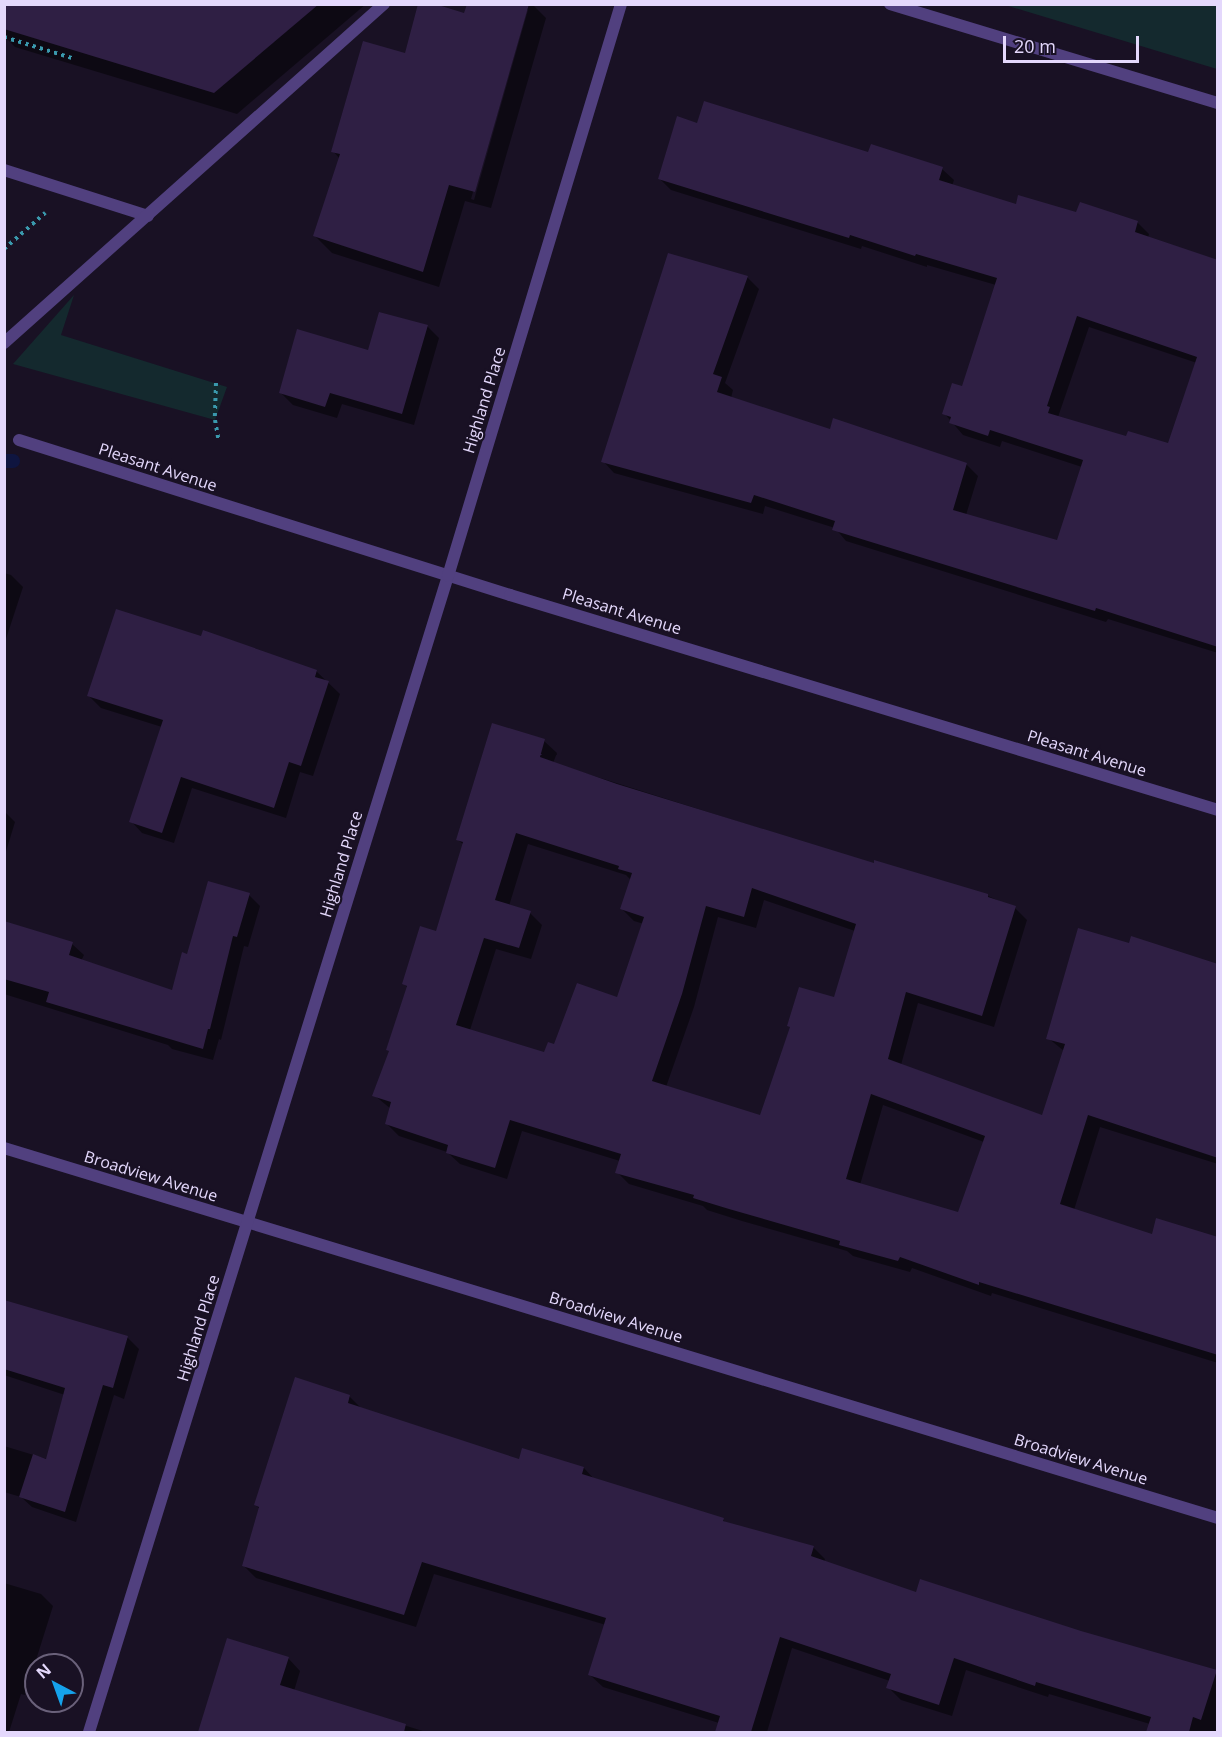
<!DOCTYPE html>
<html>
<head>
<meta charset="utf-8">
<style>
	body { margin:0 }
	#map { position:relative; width:1222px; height:1737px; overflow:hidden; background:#191124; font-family:"Open Sans",sans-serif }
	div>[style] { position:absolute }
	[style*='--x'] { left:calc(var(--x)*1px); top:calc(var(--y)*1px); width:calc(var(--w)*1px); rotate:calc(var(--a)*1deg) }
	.green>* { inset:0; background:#14292e }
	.shadow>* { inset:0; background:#0007 }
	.stream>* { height:14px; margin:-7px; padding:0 7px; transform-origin:7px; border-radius:7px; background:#0f1540 }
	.building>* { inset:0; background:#2f1f44 }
	.path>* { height:4px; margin-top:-2px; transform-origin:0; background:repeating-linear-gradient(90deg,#3a99ad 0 3px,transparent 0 7.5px) }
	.service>* { height:12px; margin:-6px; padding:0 6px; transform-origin:6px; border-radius:6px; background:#51407f }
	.minor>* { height:12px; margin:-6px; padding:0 6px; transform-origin:6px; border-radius:6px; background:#51407f }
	span { translate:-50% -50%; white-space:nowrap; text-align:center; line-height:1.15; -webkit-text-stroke:4.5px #191124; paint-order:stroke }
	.street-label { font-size:16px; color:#e4d8fc }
	.frame { position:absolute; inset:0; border:6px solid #e4d8fc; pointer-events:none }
	.north { position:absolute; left:24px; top:1653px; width:60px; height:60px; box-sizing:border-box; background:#191124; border:2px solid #6a617a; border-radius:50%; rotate:319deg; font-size:16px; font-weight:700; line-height:24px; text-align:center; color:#e4d8fc }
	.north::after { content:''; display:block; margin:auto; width:21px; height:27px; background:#15a2eb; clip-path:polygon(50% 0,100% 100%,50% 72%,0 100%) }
	.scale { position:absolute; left:1003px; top:36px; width:136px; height:27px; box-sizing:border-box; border:3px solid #e4d8fc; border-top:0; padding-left:8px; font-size:18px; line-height:21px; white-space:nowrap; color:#e4d8fc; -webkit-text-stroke:4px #191124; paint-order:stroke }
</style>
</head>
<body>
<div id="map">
	<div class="green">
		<div style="clip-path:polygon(1005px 5px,1217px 5px,1217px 69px)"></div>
		<div style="clip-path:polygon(74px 295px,61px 335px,227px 387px,215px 420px,13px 364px)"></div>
	</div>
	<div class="shadow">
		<div style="clip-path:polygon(17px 4px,366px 4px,237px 114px,15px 47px,4px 36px,4px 16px)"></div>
		<div style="clip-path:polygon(evenodd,468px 4px,532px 4px,546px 18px,491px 208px,465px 201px,439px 287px,332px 253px,315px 236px,340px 159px,333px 151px,406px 54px,465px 15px,468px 4px,525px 10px,528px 10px,474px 200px,471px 199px,525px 10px)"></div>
		<div style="clip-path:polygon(evenodd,698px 124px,942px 169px,954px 180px,952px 186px,1017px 206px,1137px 222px,1149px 234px,1148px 238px,1218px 262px,1218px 653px,1108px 619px,1106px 622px,846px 541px,835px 528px,765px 506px,763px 514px,614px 473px,603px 461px,747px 277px,759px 289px,725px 383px,733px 390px,731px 398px,831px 431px,966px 464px,978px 476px,966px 515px,1058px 542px,1082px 467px,1002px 441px,1000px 447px,963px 435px,944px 413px,963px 388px,996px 285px,927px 265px,927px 267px,862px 246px,861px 249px,671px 190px,659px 178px,698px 124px,1089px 327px,1197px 363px,1169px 444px,1127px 438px,1058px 417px,1089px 327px)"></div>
		<div style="clip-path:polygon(427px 326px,439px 338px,414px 425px,342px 404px,337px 418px,293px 405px,281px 393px)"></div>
		<div style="clip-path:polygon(4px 573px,11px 575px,23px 587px,4px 645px)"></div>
		<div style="clip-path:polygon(316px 671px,340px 694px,313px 776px,300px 772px,286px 818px,192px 788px,174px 843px,142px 833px,131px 821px,162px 727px,101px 708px,89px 696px)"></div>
		<div style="clip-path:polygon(evenodd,544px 741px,557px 753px,553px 763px,875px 865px,988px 896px,1015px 908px,1027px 920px,994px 1027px,918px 1003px,901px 1065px,1043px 1117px,1064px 1051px,1048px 1038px,1130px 944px,1218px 965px,1218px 1164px,1100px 1127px,1074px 1210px,1153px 1236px,1218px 1239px,1218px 1363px,992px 1293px,991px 1296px,912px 1268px,910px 1272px,853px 1256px,847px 1251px,742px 1221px,707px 1210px,703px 1206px,629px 1184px,617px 1172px,620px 1161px,522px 1131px,507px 1179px,460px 1164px,447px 1152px,399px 1136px,387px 1124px,391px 1109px,374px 1095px,390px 1052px,408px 988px,404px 984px,437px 933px,464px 845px,458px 840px,544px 741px,528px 844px,626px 875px,631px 880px,622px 909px,634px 921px,644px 924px,618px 999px,545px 1054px,470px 1030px,496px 949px,531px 959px,542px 925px,530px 913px,509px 906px,528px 844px,544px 741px,764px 900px,855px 931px,835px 999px,761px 1117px,666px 1087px,694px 1007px,718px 917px,756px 928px,764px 900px,544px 741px,883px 1105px,984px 1142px,959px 1213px,860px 1185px,883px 1105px)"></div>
		<div style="clip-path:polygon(4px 811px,15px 822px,4px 858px)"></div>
		<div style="clip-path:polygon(249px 895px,260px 906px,248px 947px,244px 946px,221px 1040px,219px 1039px,213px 1060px,172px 1049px,168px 1045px,4px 994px,4px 923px,72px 944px,84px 955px,81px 961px,173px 992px,188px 955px)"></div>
		<div style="clip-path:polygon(4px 1301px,128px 1338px,139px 1349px,124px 1399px,114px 1395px,76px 1522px,32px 1507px,21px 1497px,4px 1492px,4px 1446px,47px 1459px,65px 1395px,4px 1375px)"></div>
		<div style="clip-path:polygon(349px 1396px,363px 1410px,520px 1461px,523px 1450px,584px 1468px,595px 1480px,723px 1520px,727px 1524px,813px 1547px,825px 1559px,824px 1562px,917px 1593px,1080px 1633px,1218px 1673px,1218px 1732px,1148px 1732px,1150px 1724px,1049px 1694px,1048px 1697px,966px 1670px,952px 1716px,901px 1700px,888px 1687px,890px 1681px,792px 1648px,767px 1732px,716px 1732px,719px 1723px,603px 1687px,590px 1675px,606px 1625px,434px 1574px,416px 1627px,256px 1578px,244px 1566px,260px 1509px,255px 1505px)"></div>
		<div style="clip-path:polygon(4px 1583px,41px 1594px,53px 1606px,25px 1695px,21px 1694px,9px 1732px,4px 1732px)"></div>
		<div style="clip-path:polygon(228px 1640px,288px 1658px,300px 1671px,294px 1691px,426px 1732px,200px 1732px)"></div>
	</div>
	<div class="stream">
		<div style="--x:4;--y:461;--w:9;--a:0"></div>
	</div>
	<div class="building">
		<div style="clip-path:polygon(4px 4px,319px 4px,214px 93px,4px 29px)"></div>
		<div style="clip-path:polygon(418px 4px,435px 4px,464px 13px,467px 4px,529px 4px,475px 192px,449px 185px,423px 272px,313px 236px,340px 154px,331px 152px,363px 41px,405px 53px)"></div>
		<div style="clip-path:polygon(evenodd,704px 101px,868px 152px,871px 144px,943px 167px,939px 180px,1016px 204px,1018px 195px,1076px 212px,1080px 202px,1138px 221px,1135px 232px,1218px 260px,1218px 647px,1096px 608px,1095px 611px,832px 530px,835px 521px,754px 495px,751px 503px,601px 462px,668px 253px,748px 276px,713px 374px,722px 377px,717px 392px,830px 429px,833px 418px,967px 463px,953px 510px,1057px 540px,1083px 460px,990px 430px,988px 436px,949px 423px,951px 417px,942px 414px,952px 383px,962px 386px,997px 278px,916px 254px,915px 256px,850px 235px,849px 238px,658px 179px,677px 116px,697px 123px,704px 101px,1077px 316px,1197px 357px,1168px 443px,1128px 431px,1126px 436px,1048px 413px,1050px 407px,1047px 406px,1077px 316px)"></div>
		<div style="clip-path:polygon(379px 312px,428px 325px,402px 414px,330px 393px,325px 407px,279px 393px,297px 329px,368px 350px)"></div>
		<div style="clip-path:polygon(116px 609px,201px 636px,203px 630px,317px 670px,315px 677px,329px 681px,301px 766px,289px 762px,274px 808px,181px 777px,162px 833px,129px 822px,163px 720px,87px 696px)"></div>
		<div style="clip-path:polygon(evenodd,492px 723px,545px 739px,540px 757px,617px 784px,874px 863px,874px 860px,988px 894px,988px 897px,1016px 906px,982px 1016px,906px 992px,888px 1059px,1042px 1115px,1065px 1044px,1046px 1039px,1078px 928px,1129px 943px,1131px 936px,1218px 964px,1218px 1158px,1088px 1115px,1060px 1204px,1152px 1234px,1156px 1218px,1218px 1237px,1218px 1355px,979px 1282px,979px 1285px,900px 1257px,898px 1261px,839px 1245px,840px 1241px,729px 1209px,693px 1198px,694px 1195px,615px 1173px,621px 1154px,510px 1120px,495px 1168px,446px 1153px,448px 1145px,385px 1124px,391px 1102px,372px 1096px,389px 1051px,386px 1050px,407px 986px,402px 984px,420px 926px,436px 931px,463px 842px,456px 840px,492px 723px,516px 833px,619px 866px,618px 869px,632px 873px,620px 909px,644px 917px,617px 997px,577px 983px,554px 1044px,548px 1042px,544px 1052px,456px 1025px,484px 938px,519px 948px,531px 911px,495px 900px,516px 833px,492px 723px,752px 888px,856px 924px,834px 997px,799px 987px,787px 1026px,790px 1027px,760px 1115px,652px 1081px,682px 994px,706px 906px,744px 917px,752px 888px,492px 723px,871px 1094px,985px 1136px,958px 1212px,846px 1179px,871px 1094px)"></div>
		<div style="clip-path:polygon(208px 881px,250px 893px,237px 937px,233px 936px,210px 1029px,208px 1029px,203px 1049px,46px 1002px,49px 992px,4px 979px,4px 921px,73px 942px,69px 955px,172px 990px,182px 952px,187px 954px)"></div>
		<div style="clip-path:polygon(4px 1300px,128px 1336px,113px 1388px,103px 1385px,65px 1512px,19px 1497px,33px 1454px,46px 1459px,65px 1388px,4px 1369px)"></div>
		<div style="clip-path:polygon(295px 1377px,350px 1395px,348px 1403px,452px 1437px,519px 1459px,522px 1448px,584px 1467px,582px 1474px,724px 1518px,723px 1521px,814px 1546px,811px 1556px,916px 1592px,920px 1579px,1081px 1631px,1217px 1670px,1201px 1720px,1193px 1717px,1189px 1732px,1146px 1732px,1151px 1717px,1036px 1682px,1035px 1686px,954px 1658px,939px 1705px,886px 1688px,891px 1674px,780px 1637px,751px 1732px,715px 1732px,720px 1716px,588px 1675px,606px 1618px,422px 1562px,404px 1615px,242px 1566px,259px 1507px,254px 1505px)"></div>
		<div style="clip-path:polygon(227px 1638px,289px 1657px,280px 1685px,406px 1724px,404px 1732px,198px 1732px)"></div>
	</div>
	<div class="path">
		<div style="--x:4;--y:37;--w:74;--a:17.2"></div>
		<div style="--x:4;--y:249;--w:55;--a:-41.3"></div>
		<div style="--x:216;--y:383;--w:37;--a:92"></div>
		<div style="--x:215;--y:420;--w:22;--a:80"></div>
	</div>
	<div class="service">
		<div style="--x:4;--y:170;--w:151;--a:17.7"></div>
		<div style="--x:4;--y:343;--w:509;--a:-41.74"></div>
	</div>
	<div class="minor">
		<div style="--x:890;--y:4;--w:343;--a:16.8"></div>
		<div style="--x:19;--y:440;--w:515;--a:17.52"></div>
		<div style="--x:510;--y:595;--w:740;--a:16.89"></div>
		<div style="--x:4;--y:1148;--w:1269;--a:16.95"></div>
		<div style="--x:89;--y:1732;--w:1210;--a:-72.75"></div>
		<div style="--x:448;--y:576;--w:598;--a:-73.17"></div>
	</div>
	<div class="street-label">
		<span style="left:484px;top:400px;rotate:-73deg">Highland Place</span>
		<span style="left:158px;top:467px;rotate:18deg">Pleasant Avenue</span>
		<span style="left:622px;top:611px;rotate:17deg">Pleasant Avenue</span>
		<span style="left:1087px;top:753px;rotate:17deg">Pleasant Avenue</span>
		<span style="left:341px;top:864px;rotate:-73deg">Highland Place</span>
		<span style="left:151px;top:1176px;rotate:17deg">Broadview Avenue</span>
		<span style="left:616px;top:1317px;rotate:17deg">Broadview Avenue</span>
		<span style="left:198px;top:1328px;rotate:-73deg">Highland Place</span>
		<span style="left:1081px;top:1459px;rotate:17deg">Broadview Avenue</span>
	</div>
	<div class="frame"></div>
	<div class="north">N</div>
	<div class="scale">20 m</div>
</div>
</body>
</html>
